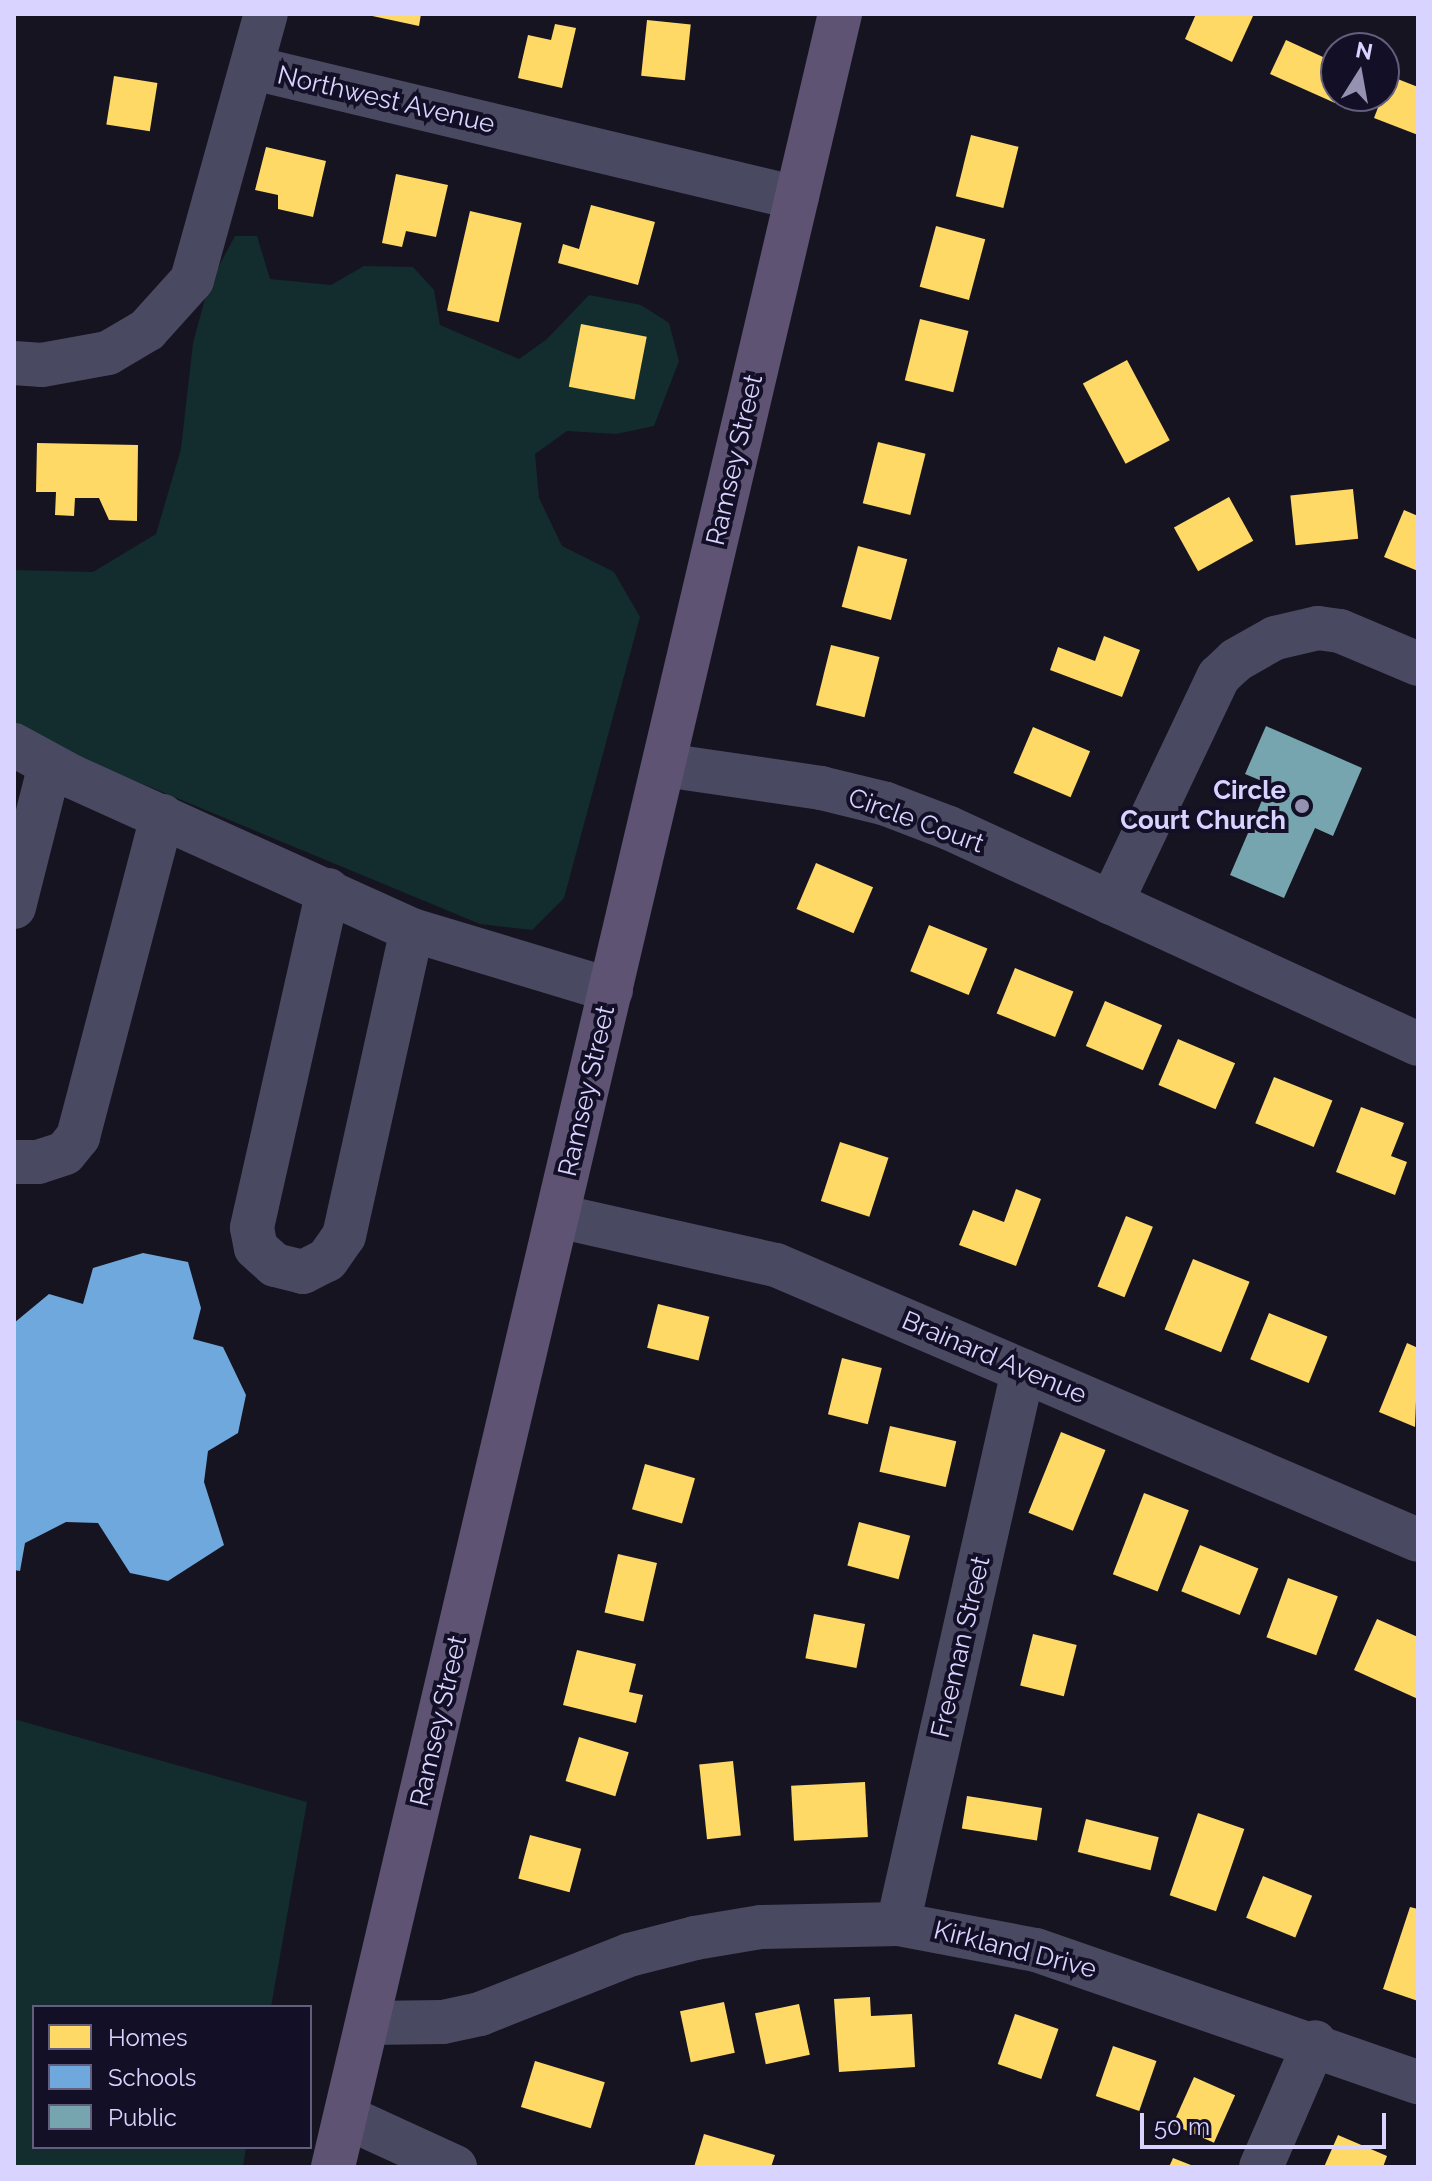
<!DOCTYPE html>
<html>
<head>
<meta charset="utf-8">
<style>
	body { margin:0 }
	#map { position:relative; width:1432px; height:2181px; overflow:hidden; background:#161421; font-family:Raleway,sans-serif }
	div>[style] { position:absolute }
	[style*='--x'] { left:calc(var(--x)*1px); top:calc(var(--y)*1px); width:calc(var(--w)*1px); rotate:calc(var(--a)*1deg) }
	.green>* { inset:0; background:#132c2d }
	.homes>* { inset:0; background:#ffd966; transform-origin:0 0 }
	.schools>* { inset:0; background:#6fa8dc }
	.public>* { inset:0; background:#76a5af }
	.minor>* { height:44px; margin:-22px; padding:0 22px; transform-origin:22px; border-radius:22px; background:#4a4962 }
	.major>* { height:44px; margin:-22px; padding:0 22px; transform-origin:22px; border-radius:22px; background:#5e5373 }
	.dots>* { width:22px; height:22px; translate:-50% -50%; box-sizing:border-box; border:4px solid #130f26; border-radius:50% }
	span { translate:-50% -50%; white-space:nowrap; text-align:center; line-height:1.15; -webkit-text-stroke:8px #130f26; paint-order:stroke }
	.street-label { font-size:26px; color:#d9d4ff }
	.poi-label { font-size:26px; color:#d9d4ff; font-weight:700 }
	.right { translate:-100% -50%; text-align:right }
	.frame { position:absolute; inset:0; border:16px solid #d9d4ff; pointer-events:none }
	.legend { position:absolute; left:32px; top:2005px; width:280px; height:144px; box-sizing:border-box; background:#130f26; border:2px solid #625e7d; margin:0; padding:10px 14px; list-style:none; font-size:24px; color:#d9d4ff }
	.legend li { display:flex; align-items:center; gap:16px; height:40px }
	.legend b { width:40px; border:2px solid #625e7d }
	.north { position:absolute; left:1320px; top:32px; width:80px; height:80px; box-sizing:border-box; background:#130f26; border:2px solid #625e7d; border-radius:50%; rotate:11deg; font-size:22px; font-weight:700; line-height:32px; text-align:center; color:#d9d4ff }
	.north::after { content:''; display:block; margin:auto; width:28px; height:36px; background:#9591b1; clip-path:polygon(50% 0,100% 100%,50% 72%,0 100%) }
	.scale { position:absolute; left:1140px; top:2113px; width:246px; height:36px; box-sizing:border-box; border:4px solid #d9d4ff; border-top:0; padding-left:10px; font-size:24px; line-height:28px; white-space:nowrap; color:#d9d4ff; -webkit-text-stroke:6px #130f26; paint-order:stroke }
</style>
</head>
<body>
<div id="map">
	<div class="green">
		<div style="clip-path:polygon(235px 236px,257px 236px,270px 279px,331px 285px,364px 266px,413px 267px,434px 290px,440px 325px,519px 359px,547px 339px,589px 295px,641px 305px,669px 323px,679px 361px,654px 426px,616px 434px,567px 431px,535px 454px,539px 498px,562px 546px,614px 572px,640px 617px,564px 898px,532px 930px,480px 924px,49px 745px,14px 722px,14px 570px,93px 572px,156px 534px,181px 449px,193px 343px,209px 284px)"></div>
		<div style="clip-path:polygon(14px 1719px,307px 1802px,271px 2007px,34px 2007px,34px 2147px,246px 2147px,243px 2167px,14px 2167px)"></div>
	</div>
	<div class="homes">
		<div style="clip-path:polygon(363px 14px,421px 14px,419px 26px)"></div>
		<div style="clip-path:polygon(1196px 14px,1253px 16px,1232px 62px,1185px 39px)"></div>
		<div style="left:647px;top:20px;width:44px;height:56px;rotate:6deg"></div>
		<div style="clip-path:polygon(555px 24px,576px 28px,562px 88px,518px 78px,528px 35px,551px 40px)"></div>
		<div style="clip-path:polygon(1286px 40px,1336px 63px,1335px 103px,1270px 74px)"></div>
		<div style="left:114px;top:76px;width:44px;height:49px;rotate:9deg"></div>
		<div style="clip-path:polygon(1390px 76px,1418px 87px,1418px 135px,1374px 118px)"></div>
		<div style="left:971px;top:135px;width:49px;height:63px;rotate:14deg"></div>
		<div style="clip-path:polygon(266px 147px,326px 161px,313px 217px,278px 209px,278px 195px,255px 190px)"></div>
		<div style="clip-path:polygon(396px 174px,448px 185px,436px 237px,406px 231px,402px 247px,382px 243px)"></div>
		<div style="clip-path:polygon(591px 205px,655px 222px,638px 285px,558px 263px,563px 244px,579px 249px)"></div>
		<div style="left:470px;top:211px;width:53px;height:102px;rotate:13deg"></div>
		<div style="left:936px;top:226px;width:51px;height:63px;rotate:15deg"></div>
		<div style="left:920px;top:319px;width:50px;height:63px;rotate:14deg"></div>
		<div style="left:581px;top:324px;width:67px;height:64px;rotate:11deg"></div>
		<div style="left:1127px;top:360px;width:91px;height:50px;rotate:62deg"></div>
		<div style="left:878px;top:442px;width:49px;height:63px;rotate:14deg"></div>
		<div style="clip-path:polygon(37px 443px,138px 445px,137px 521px,109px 520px,99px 498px,75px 498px,74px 516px,55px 515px,56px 492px,36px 492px)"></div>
		<div style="left:1353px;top:489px;width:50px;height:63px;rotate:84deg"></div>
		<div style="left:1229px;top:497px;width:50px;height:63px;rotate:61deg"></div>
		<div style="clip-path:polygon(1404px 510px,1418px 516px,1418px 571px,1384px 557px)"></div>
		<div style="left:858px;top:546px;width:51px;height:63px;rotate:15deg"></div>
		<div style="clip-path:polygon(1104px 636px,1140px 650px,1122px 697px,1050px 670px,1058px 647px,1095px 661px)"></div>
		<div style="left:831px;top:645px;width:50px;height:62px;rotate:14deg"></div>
		<div style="left:1033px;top:727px;width:62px;height:50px;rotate:23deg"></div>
		<div style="left:816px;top:863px;width:62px;height:50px;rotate:23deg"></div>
		<div style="left:929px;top:925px;width:63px;height:50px;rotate:22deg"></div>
		<div style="left:1015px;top:968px;width:63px;height:49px;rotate:22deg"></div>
		<div style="left:1105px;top:1001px;width:62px;height:49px;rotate:23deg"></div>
		<div style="left:1178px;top:1039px;width:62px;height:50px;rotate:23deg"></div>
		<div style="left:1274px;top:1077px;width:63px;height:50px;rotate:22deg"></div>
		<div style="clip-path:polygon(1361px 1107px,1404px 1123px,1391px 1156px,1407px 1162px,1395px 1195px,1336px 1172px)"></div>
		<div style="left:840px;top:1142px;width:51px;height:62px;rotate:18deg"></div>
		<div style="clip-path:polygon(1016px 1189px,1041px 1199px,1016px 1266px,959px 1245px,973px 1210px,1004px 1222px)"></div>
		<div style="left:1126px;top:1216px;width:29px;height:76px;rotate:22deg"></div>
		<div style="left:1193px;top:1259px;width:61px;height:76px;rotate:22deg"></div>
		<div style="left:658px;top:1304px;width:53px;height:45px;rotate:14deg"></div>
		<div style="left:1269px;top:1313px;width:63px;height:50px;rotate:22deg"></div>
		<div style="clip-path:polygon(1407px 1343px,1418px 1348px,1415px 1427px,1379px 1412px)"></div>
		<div style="left:842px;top:1358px;width:41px;height:58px;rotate:14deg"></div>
		<div style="left:890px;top:1426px;width:68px;height:47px;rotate:13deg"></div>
		<div style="left:1061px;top:1432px;width:48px;height:87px;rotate:22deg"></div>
		<div style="left:645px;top:1464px;width:52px;height:47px;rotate:16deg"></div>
		<div style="left:1144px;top:1493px;width:48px;height:87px;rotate:21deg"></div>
		<div style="left:859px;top:1522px;width:53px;height:45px;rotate:15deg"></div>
		<div style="left:1200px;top:1545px;width:63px;height:50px;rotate:22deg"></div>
		<div style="left:618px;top:1554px;width:40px;height:60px;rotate:13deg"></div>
		<div style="left:1288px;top:1578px;width:53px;height:63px;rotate:20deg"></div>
		<div style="left:814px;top:1614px;width:52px;height:45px;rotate:11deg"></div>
		<div style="clip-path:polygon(1377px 1619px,1418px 1637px,1418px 1699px,1354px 1670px)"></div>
		<div style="left:1033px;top:1634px;width:45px;height:53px;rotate:14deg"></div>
		<div style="clip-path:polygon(577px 1650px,636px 1664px,629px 1692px,643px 1695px,636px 1723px,563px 1705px)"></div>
		<div style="left:579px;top:1737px;width:52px;height:46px;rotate:17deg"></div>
		<div style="left:733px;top:1761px;width:75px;height:34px;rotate:84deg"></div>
		<div style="left:865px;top:1782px;width:55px;height:74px;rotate:87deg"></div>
		<div style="left:967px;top:1796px;width:76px;height:33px;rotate:9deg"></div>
		<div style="left:1198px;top:1813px;width:49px;height:87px;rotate:19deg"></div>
		<div style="left:1086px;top:1819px;width:75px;height:34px;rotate:14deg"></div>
		<div style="left:530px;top:1835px;width:53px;height:45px;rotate:15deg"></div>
		<div style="left:1263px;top:1876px;width:53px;height:45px;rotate:22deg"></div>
		<div style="clip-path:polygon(1410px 1907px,1418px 1909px,1418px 2001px,1383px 1989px)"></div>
		<div style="clip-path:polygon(870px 1997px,871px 2016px,912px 2014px,915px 2067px,839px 2072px,834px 1999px)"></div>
		<div style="left:724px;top:2002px;width:52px;height:45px;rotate:78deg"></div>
		<div style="left:799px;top:2004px;width:52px;height:45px;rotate:78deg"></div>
		<div style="left:1015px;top:2014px;width:46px;height:53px;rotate:19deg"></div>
		<div style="left:1113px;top:2046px;width:46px;height:53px;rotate:19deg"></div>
		<div style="left:535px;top:2061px;width:73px;height:48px;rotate:17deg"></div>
		<div style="left:1194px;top:2077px;width:45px;height:52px;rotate:24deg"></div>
		<div style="clip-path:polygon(704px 2134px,775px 2155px,771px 2167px,694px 2167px)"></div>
		<div style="clip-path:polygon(1338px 2135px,1387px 2156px,1383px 2167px,1324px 2167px)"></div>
		<div style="clip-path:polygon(1173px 2158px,1196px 2167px,1169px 2167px)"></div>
	</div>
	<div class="schools">
		<div style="clip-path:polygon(143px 1253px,188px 1262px,201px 1308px,193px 1339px,223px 1347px,246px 1395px,238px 1433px,208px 1451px,204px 1482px,224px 1545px,168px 1581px,130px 1573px,98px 1523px,66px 1522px,25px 1543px,20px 1571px,14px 1570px,14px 1323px,49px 1294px,83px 1304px,93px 1268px)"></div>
	</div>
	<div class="public">
		<div style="clip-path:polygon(1266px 726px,1362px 768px,1333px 836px,1315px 828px,1284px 898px,1230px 875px,1269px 784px,1245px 774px)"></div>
	</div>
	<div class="minor">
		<div style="--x:253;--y:68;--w:559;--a:13.44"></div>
		<div style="--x:14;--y:363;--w:28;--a:4"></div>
		<div style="--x:42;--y:365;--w:67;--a:-10.3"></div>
		<div style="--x:108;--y:353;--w:45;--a:-30.5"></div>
		<div style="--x:147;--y:330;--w:67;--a:-48"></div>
		<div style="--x:192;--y:280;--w:276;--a:-74.5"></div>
		<div style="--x:14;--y:745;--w:67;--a:28.5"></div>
		<div style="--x:73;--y:777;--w:372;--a:24.3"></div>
		<div style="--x:412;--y:930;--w:208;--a:16.8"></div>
		<div style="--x:664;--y:765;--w:159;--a:8.3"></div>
		<div style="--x:821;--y:788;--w:67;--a:13.8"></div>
		<div style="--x:886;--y:804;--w:67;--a:20.9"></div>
		<div style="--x:949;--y:828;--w:516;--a:24.73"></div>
		<div style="--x:328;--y:890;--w:346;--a:102.7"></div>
		<div style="--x:252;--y:1228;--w:20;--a:79"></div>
		<div style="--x:256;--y:1248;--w:25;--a:42"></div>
		<div style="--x:275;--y:1265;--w:29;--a:14"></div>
		<div style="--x:303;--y:1272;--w:27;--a:-27"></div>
		<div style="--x:327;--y:1260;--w:29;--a:-55"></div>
		<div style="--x:344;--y:1236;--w:313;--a:-77.5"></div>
		<div style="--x:1111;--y:903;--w:251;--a:-64.6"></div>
		<div style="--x:1219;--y:676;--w:23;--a:-43"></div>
		<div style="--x:1236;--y:660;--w:45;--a:-29.4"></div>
		<div style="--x:1275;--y:638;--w:44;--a:-13.1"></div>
		<div style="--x:1318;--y:628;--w:22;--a:8"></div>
		<div style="--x:1340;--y:631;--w:85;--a:22.9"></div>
		<div style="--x:14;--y:907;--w:146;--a:-75.8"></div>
		<div style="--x:14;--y:1162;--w:24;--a:0"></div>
		<div style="--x:38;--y:1162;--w:28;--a:-18"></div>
		<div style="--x:65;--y:1153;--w:21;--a:-51"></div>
		<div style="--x:78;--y:1137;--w:332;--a:-75.3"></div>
		<div style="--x:558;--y:1216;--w:223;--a:12.7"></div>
		<div style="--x:776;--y:1265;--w:698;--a:23.19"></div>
		<div style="--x:898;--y:1924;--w:567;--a:-77.26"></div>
		<div style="--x:368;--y:2023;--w:75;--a:-0.8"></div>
		<div style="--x:443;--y:2022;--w:38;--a:-12"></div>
		<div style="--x:480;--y:2014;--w:160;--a:-21.6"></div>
		<div style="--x:629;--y:1955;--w:68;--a:-14.4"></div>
		<div style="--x:695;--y:1938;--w:67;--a:-9.5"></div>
		<div style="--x:761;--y:1927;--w:137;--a:-1.3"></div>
		<div style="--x:898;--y:1924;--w:140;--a:10.7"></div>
		<div style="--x:1036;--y:1950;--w:404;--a:19.1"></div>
		<div style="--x:346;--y:2117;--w:120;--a:24.6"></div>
		<div style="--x:1261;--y:2167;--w:136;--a:-66.6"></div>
	</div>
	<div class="major">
		<div style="--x:333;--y:2167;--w:2212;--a:-76.75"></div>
	</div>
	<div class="dots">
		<div style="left:1302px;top:806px;background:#9591b1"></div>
	</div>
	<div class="street-label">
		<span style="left:386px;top:100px;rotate:13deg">Northwest Avenue</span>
		<span style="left:735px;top:460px;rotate:-77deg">Ramsey Street</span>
		<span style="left:916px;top:821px;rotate:20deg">Circle Court</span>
		<span style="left:587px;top:1091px;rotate:-77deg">Ramsey Street</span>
		<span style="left:994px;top:1358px;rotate:23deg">Brainard Avenue</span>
		<span style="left:961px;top:1647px;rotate:-77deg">Freeman Street</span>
		<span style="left:439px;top:1721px;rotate:-77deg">Ramsey Street</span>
		<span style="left:1015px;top:1950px;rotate:14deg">Kirkland Drive</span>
	</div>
	<div class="poi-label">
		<span class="right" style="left:1286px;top:806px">Circle<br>Court Church</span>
	</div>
	<div class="frame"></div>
	<ul class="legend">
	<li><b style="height:22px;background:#ffd966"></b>Homes</li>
	<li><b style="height:22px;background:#6fa8dc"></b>Schools</li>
	<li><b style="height:22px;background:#76a5af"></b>Public</li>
	</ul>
	<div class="north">N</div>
	<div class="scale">50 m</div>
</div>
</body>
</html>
